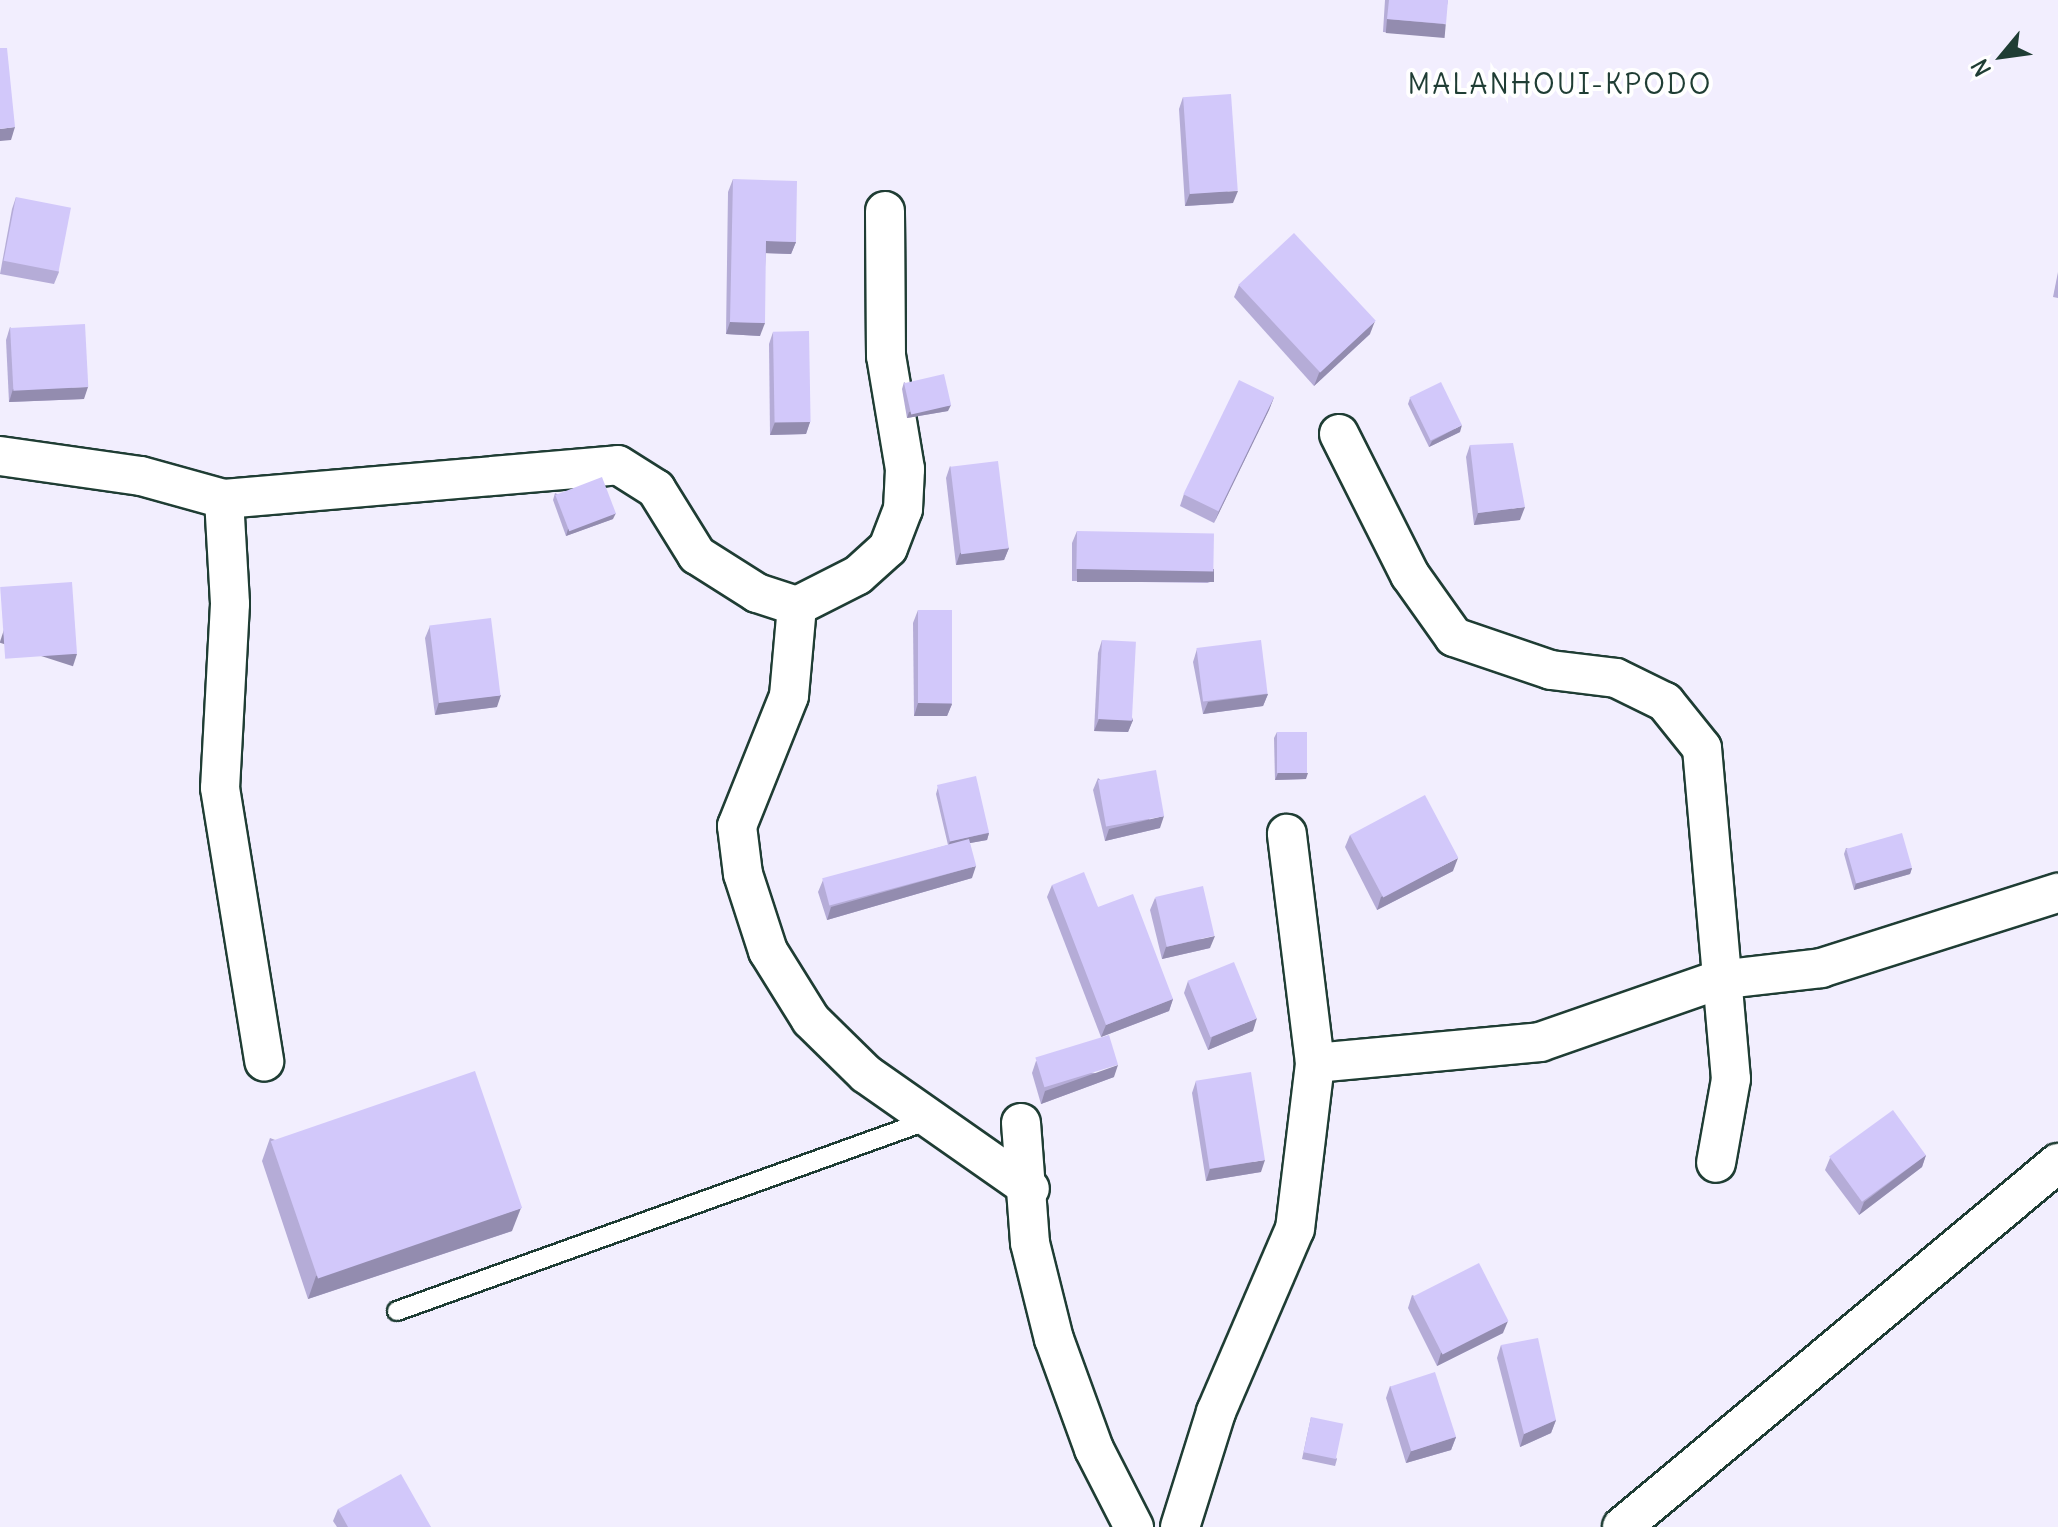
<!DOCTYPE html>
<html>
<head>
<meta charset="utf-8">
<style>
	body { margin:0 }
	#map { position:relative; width:2058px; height:1527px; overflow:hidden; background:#f2eefe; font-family:Delius,sans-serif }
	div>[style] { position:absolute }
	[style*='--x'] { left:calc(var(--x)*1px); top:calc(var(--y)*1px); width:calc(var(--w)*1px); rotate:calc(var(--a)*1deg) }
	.roads { filter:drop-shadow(2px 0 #1f3d34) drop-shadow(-2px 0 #1f3d34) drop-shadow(0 2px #1f3d34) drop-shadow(0 -2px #1f3d34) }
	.lane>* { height:18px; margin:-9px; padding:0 9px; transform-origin:9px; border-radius:9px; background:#fff }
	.street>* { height:38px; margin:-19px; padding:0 19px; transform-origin:19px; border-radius:19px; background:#fff }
	.wall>* { inset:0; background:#b5acd7 }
	.shaded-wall>* { inset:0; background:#938caf; transform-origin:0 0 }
	.building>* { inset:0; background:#d2c8fa; transform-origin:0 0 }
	span { translate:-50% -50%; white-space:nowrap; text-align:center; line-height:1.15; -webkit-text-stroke:8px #fff; paint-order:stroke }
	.quarter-label { font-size:28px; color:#1f3d34; letter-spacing:2px }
	.north { position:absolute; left:1962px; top:16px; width:80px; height:80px; -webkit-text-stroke:6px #fff; paint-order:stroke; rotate:241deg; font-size:22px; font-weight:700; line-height:32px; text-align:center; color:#1f3d34 }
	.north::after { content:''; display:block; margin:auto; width:28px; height:36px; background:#1f3d34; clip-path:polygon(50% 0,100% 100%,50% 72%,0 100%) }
</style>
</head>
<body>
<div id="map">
	<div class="roads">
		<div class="lane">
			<div style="--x:397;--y:1311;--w:565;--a:-19.75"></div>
		</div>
		<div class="street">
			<div style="--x:1339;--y:434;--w:158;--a:63.3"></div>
			<div style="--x:1410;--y:575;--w:76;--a:54.6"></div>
			<div style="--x:1454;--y:637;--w:102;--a:18.8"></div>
			<div style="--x:1551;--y:670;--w:65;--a:7"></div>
			<div style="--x:1616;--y:678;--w:55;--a:26.1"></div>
			<div style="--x:1665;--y:702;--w:59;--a:51.2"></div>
			<div style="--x:1702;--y:748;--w:332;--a:85"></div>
			<div style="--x:1731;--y:1079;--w:85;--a:100.1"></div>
			<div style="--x:0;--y:456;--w:142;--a:8.1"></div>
			<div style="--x:141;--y:476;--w:86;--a:15.5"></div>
			<div style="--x:224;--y:499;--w:395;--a:-4.9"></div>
			<div style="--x:618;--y:465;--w:45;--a:32.3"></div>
			<div style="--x:656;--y:489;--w:78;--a:58.2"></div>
			<div style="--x:697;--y:555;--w:71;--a:32.3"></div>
			<div style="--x:757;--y:593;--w:42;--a:18"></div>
			<div style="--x:797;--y:606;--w:68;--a:-26.9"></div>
			<div style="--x:858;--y:575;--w:40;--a:-42"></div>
			<div style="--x:888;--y:548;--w:42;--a:-69"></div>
			<div style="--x:903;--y:509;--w:40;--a:-87.1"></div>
			<div style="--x:905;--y:469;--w:115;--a:-99.5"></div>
			<div style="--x:886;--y:356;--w:145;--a:-90.4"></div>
			<div style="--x:224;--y:499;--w:105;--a:86.7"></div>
			<div style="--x:230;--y:604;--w:184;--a:93.1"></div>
			<div style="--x:220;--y:788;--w:277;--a:80.8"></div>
			<div style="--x:797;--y:606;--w:90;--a:95.1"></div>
			<div style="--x:789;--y:696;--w:140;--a:111.8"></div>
			<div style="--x:737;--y:826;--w:48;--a:82.9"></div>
			<div style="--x:743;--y:874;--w:81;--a:72"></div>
			<div style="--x:768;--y:951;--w:81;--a:58.1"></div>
			<div style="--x:811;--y:1020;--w:77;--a:44.5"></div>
			<div style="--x:866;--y:1074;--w:200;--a:35"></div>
			<div style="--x:1315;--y:1063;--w:226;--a:-5.3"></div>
			<div style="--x:1540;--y:1042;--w:188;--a:-19.2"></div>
			<div style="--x:1718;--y:980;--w:104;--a:-6.6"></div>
			<div style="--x:1821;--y:968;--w:249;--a:-17.6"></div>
			<div style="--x:1021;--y:1123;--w:120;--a:85.7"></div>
			<div style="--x:1030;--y:1243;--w:99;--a:76"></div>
			<div style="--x:1054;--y:1339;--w:117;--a:70"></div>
			<div style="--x:1094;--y:1449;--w:88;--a:62.9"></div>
			<div style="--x:1180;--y:1527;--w:121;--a:-72.6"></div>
			<div style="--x:1216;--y:1412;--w:199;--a:-66.7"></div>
			<div style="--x:1295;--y:1229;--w:167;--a:-83.1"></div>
			<div style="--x:1315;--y:1063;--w:231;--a:-97"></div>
			<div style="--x:1622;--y:1527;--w:568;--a:-39.86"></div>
		</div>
	</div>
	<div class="wall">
		<div style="clip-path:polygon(1385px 0,1448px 0,1441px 37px,1383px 32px)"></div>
		<div style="clip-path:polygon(1183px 97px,1233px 203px,1185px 206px,1179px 109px)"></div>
		<div style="clip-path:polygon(733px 179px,796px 242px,791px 254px,766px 253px,760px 336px,726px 334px,728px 192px)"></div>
		<div style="clip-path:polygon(16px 197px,59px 272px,54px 284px,0 274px,12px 209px)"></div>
		<div style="clip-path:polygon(2058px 272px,2058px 298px,2053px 297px)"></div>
		<div style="clip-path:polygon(1239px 285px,1370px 334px,1314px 386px,1234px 297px)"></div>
		<div style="clip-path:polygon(10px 327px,84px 399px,9px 402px,6px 340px)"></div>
		<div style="clip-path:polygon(773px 332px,810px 422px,806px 434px,770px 435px,769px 344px)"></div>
		<div style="clip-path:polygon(904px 382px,948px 411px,907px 418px,902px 389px)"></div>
		<div style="clip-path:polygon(1274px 397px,1269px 410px,1214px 523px,1180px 506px,1184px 494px)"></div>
		<div style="clip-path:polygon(1410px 398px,1460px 432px,1429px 447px,1408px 404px)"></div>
		<div style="clip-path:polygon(1470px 445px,1520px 520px,1474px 525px,1466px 457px)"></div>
		<div style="clip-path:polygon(950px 466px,1009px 548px,1004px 560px,956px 565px,946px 478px)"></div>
		<div style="clip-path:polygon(555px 493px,613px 519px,566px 536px,553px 500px)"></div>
		<div style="clip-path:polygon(1077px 531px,1210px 583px,1072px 581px,1072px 543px)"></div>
		<div style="clip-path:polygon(918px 610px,952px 704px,947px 716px,914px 716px,913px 623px)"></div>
		<div style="clip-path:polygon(430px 626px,497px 707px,435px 715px,425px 638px)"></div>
		<div style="clip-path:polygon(1102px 640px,1133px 720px,1128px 732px,1094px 731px,1098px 653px)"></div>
		<div style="clip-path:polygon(1197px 649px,1268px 694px,1263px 706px,1203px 714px,1193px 662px)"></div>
		<div style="clip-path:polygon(1277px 732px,1306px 779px,1275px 780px,1274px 738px)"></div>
		<div style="clip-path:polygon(1098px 778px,1160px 828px,1105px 841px,1093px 790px)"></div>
		<div style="clip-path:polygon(938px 787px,989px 833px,987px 840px,970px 843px,972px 878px,827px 920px,818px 892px,823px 880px,948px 845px,936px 794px)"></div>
		<div style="clip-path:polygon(1350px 835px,1453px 871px,1377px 910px,1345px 847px)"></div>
		<div style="clip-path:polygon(1846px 848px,1912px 868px,1910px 874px,1854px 890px,1844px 854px)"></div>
		<div style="clip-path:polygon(1052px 885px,1098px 907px,1173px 999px,1169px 1011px,1101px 1037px,1047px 897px)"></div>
		<div style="clip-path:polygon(1155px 898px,1210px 948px,1162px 959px,1150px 910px)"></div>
		<div style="clip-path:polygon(1188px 981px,1253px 1031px,1208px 1050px,1184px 993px)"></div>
		<div style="clip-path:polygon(1036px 1061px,1114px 1077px,1041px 1104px,1032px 1073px)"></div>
		<div style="clip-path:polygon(1196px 1081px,1261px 1172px,1206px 1181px,1192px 1093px)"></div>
		<div style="clip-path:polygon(270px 1138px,512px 1231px,308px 1299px,262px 1161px)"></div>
		<div style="clip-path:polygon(1926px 1155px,1922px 1167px,1859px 1215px,1825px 1170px,1830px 1158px)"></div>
		<div style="clip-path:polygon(1412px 1295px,1503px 1333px,1437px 1366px,1408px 1308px)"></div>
		<div style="clip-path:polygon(1501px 1345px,1556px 1420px,1551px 1433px,1520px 1447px,1497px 1358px)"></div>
		<div style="clip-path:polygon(1390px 1386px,1456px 1437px,1451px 1450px,1406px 1463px,1386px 1398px)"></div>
		<div style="clip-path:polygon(1311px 1417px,1337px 1459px,1335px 1466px,1302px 1459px)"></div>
		<div style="clip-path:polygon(338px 1509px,431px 1527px,337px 1527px,333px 1521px)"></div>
	</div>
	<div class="shaded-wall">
		<div style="left:1387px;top:19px;width:59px;height:14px;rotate:5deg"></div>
		<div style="clip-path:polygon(15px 127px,11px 140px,0 141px,0 129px)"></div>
		<div style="clip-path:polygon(1238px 191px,1233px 203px,1185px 206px,1190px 193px)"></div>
		<div style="clip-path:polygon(766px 241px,796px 242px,791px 254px,762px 253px)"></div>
		<div style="clip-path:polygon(1375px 321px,1370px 334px,1314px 386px,1319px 373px)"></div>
		<div style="clip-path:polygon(730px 322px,765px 323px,760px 336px,726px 334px)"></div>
		<div style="clip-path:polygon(88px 387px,84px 399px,9px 402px,13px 389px)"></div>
		<div style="clip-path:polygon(1274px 397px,1269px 410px,1214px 523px,1219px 511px)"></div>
		<div style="clip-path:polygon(951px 405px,948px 411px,907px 418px,909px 412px)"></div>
		<div style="clip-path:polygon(775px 422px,810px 422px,806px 434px,770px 435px)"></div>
		<div style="clip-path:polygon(1462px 425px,1460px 432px,1429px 447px,1432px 441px)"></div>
		<div style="clip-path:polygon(1525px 507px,1520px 520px,1474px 525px,1478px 513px)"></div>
		<div style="clip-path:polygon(616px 513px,613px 519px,566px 536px,568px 529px)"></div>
		<div style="clip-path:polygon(1009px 548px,1004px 560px,956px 565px,960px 553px)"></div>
		<div style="left:1077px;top:569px;width:137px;height:13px"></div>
		<div style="left:77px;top:654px;width:13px;height:77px;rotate:108deg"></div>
		<div style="clip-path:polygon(1268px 694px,1263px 706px,1203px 714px,1208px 702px)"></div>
		<div style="clip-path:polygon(501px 695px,497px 707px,435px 715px,439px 702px)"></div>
		<div style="clip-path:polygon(918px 703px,952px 704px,947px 716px,914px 716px)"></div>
		<div style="clip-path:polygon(1099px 719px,1133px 720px,1128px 732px,1094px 731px)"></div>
		<div style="clip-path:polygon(1278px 773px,1308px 773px,1306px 779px,1275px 780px)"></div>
		<div style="clip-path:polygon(1164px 816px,1160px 828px,1105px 841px,1109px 829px)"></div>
		<div style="clip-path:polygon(989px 833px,987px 840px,948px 847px,950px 841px)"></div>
		<div style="clip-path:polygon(1458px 858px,1453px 871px,1377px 910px,1381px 897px)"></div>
		<div style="clip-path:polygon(976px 866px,972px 878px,827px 920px,831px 907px)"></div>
		<div style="clip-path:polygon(1912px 868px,1910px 874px,1854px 890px,1856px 883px)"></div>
		<div style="clip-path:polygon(1215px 936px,1210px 948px,1162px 959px,1166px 947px)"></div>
		<div style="clip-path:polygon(1173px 999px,1169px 1011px,1101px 1037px,1106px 1025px)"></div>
		<div style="clip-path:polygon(1257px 1018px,1253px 1031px,1208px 1050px,1212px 1037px)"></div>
		<div style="clip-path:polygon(1118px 1065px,1114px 1077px,1041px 1104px,1045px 1091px)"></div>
		<div style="clip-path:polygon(1926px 1155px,1922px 1167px,1859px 1215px,1864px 1202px)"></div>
		<div style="clip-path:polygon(1265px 1160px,1261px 1172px,1206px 1181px,1210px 1169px)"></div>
		<div style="clip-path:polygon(521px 1208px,512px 1231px,308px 1299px,316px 1276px)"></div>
		<div style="clip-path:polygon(1508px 1321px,1503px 1333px,1437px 1366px,1441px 1353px)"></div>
		<div style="clip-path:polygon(1556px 1420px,1551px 1433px,1520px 1447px,1524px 1434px)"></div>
		<div style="clip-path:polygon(1456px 1437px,1451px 1450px,1406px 1463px,1411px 1451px)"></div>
	</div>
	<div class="building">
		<div style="clip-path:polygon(1389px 0,1448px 0,1446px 24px,1387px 19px)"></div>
		<div style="clip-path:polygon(0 48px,7px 48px,15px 127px,0 129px)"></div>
		<div style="left:1231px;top:94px;width:97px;height:48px;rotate:86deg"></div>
		<div style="clip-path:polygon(733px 179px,797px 181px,796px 242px,766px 241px,765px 323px,730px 322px)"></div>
		<div style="left:16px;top:197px;width:56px;height:65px;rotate:11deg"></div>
		<div style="left:1294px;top:233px;width:120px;height:76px;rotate:47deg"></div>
		<div style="left:85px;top:324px;width:63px;height:75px;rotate:87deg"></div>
		<div style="left:809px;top:331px;width:91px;height:36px;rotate:89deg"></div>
		<div style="left:944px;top:374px;width:32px;height:41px;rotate:77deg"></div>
		<div style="left:1239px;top:380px;width:39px;height:127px;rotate:26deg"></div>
		<div style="left:1441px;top:382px;width:48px;height:35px;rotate:64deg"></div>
		<div style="clip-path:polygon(1513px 443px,1525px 507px,1478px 513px,1470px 445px)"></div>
		<div style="left:998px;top:461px;width:88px;height:48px;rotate:83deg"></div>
		<div style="left:602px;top:477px;width:39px;height:50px;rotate:69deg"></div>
		<div style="left:1077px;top:531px;width:137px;height:38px;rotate:1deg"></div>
		<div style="left:72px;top:582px;width:72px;height:72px;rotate:86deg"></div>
		<div style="left:918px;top:610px;width:34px;height:93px"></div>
		<div style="left:491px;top:618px;width:78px;height:62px;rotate:83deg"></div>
		<div style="left:1102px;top:640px;width:34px;height:79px;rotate:3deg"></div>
		<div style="left:1261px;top:640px;width:54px;height:65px;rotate:83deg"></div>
		<div style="left:1277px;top:732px;width:30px;height:41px"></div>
		<div style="left:1156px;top:770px;width:47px;height:59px;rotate:80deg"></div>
		<div style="left:976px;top:776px;width:58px;height:40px;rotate:77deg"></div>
		<div style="left:1425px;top:795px;width:71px;height:85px;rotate:62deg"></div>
		<div style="left:1902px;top:833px;width:36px;height:58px;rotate:74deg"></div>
		<div style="left:969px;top:839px;width:28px;height:152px;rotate:75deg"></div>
		<div style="clip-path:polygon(1084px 872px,1098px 907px,1133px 894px,1173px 999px,1106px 1025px,1052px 885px)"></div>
		<div style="left:1203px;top:886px;width:51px;height:49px;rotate:77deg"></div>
		<div style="left:1234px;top:962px;width:61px;height:50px;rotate:68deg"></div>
		<div style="left:1109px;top:1035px;width:31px;height:77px;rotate:73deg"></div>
		<div style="left:475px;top:1071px;width:145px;height:216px;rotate:71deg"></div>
		<div style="left:1251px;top:1072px;width:89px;height:56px;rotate:81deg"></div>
		<div style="left:1893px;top:1110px;width:56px;height:79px;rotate:54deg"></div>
		<div style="left:1479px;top:1263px;width:65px;height:74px;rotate:63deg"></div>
		<div style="clip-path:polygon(1538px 1338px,1556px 1420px,1524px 1434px,1501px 1345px)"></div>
		<div style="left:1435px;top:1372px;width:68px;height:47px;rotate:72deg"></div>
		<div style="left:1311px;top:1417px;width:33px;height:36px;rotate:12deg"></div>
		<div style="clip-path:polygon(401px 1474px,431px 1527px,348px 1527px,338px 1509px)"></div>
	</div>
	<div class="quarter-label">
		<span style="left:1560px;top:84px">MALANHOUI-KPODO</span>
	</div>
	<div class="north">N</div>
</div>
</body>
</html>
